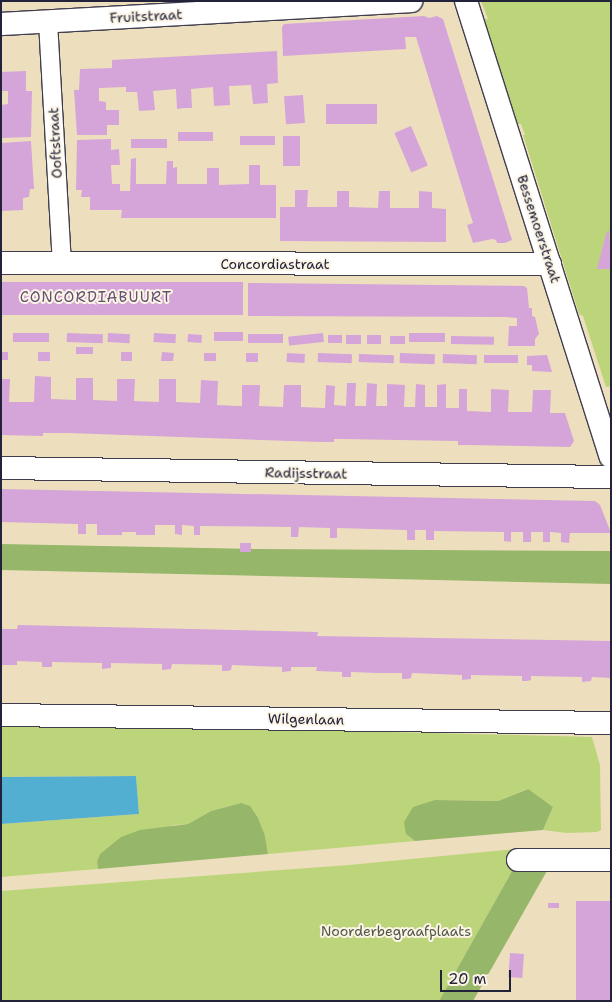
<!DOCTYPE html>
<html>
<head>
<meta charset="utf-8">
<style>
	body { margin:0 }
	#map { position:relative; width:612px; height:1002px; overflow:hidden; background:#eddfbd; font-family:"Shantell Sans",sans-serif }
	div>[style] { position:absolute }
	[style*='--x'] { left:calc(var(--x)*1px); top:calc(var(--y)*1px); width:calc(var(--w)*1px); rotate:calc(var(--a)*1deg) }
	.green>* { inset:0; background:#bdd57a }
	.forest>* { inset:0; background:#96b66a }
	.water>* { inset:0; background:#53afd1 }
	.building>* { inset:0; background:#d5a4d9; transform-origin:0 0 }
	.roads { filter:drop-shadow(1px 0 #403e4e) drop-shadow(-1px 0 #403e4e) drop-shadow(0 1px #403e4e) drop-shadow(0 -1px #403e4e) }
	.pedestrian>* { height:18px; margin:-9px; padding:0 9px; transform-origin:9px; border-radius:9px; background:#fff }
	.minor>* { height:22px; margin:-11px; padding:0 11px; transform-origin:11px; border-radius:11px; background:#fff }
	span { translate:-50% -50%; white-space:nowrap; text-align:center; line-height:1.15; -webkit-text-stroke:4px #fcf5e5; paint-order:stroke }
	.street-label { font-size:14px; color:#22223b }
	.park-label { font-size:14px; color:#50584e }
	.neighbourhood-label { font-size:15px; color:#615072; letter-spacing:1px }
	.frame { position:absolute; inset:0; border:2px solid #22223b; pointer-events:none }
	.scale { position:absolute; left:440px; top:970px; width:71px; height:22px; box-sizing:border-box; border:2px solid #22223b; border-top:0; padding-left:6px; font-size:15px; line-height:18px; white-space:nowrap; color:#22223b; -webkit-text-stroke:4px #fcf5e5; paint-order:stroke }
</style>
</head>
<body>
<div id="map">
	<div class="green">
		<div style="clip-path:polygon(481px 1px,611px 1px,611px 386px,606px 387px,583px 316px,579px 314px,523px 135px,525px 135px,521px 124px,514px 124px,479px 19px,488px 19px)"></div>
		<div style="clip-path:polygon(1px 722px,592px 737px,600px 765px,601px 830px,597px 832px,567px 833px,543px 830px,553px 807px,527px 789px,498px 801px,435px 800px,406px 834px,415px 841px,268px 854px,265px 836px,241px 803px,211px 811px,188px 824px,174px 825px,97px 862px,98px 869px,1px 877px,1px 824px,139px 814px,136px 776px,1px 777px)"></div>
		<div style="clip-path:polygon(525px 848px,439px 1001px,1px 1001px,1px 891px,349px 865px)"></div>
	</div>
	<div class="forest">
		<div style="clip-path:polygon(1px 544px,257px 549px,611px 551px,611px 584px,1px 570px)"></div>
		<div style="clip-path:polygon(528px 789px,553px 807px,543px 830px,415px 841px,406px 834px,404px 822px,413px 807px,435px 800px,498px 801px)"></div>
		<div style="clip-path:polygon(241px 803px,250px 806px,258px 818px,265px 836px,268px 854px,98px 869px,97px 862px,100px 854px,121px 837px,140px 830px,188px 824px,211px 811px)"></div>
		<div style="clip-path:polygon(525px 848px,556px 855px,473px 1001px,439px 1001px)"></div>
	</div>
	<div class="water">
		<div style="clip-path:polygon(136px 776px,139px 814px,1px 824px,1px 777px)"></div>
	</div>
	<div class="building">
		<div style="clip-path:polygon(424px 16px,429px 18px,437px 16px,443px 19px,512px 240px,505px 243px,497px 243px,496px 240px,492px 239px,473px 243px,467px 225px,473px 223px,416px 37px,405px 37px,406px 49px,283px 56px,282px 27px,284px 24px)"></div>
		<div style="clip-path:polygon(277px 51px,278px 83px,267px 84px,268px 103px,253px 104px,251px 85px,229px 86px,230px 105px,214px 106px,213px 87px,191px 89px,192px 108px,185px 108px,177px 109px,176px 89px,153px 91px,155px 110px,139px 111px,137px 92px,126px 92px,126px 87px,99px 88px,99px 101px,106px 102px,106px 110px,119px 110px,119px 125px,107px 125px,107px 135px,77px 135px,74px 90px,79px 90px,80px 69px,112px 68px,112px 60px)"></div>
		<div style="clip-path:polygon(26px 71px,26px 91px,32px 91px,31px 137px,2px 138px,1px 105px,8px 104px,8px 91px,1px 91px,1px 72px)"></div>
		<div style="left:303px;top:95px;width:28px;height:19px;rotate:86deg"></div>
		<div style="left:377px;top:104px;width:20px;height:51px;rotate:90deg"></div>
		<div style="left:411px;top:126px;width:43px;height:18px;rotate:67deg"></div>
		<div style="left:178px;top:132px;width:35px;height:9px"></div>
		<div style="left:275px;top:136px;width:9px;height:35px;rotate:90deg"></div>
		<div style="left:283px;top:136px;width:17px;height:30px"></div>
		<div style="clip-path:polygon(111px 139px,111px 150px,119px 149px,120px 165px,111px 165px,112px 184px,120px 184px,120px 191px,130px 191px,131px 159px,136px 158px,136px 184px,166px 184px,167px 161px,173px 161px,173px 168px,177px 167px,177px 184px,207px 184px,207px 168px,219px 168px,219px 185px,249px 184px,249px 165px,260px 165px,260px 185px,276px 185px,276px 218px,121px 218px,122px 210px,90px 210px,90px 197px,81px 197px,82px 190px,76px 190px,77px 140px)"></div>
		<div style="left:167px;top:139px;width:9px;height:36px;rotate:90deg"></div>
		<div style="clip-path:polygon(31px 141px,34px 189px,30px 189px,29px 197px,23px 198px,23px 210px,1px 211px,1px 143px)"></div>
		<div style="clip-path:polygon(295px 190px,308px 190px,307px 207px,337px 207px,337px 191px,349px 191px,349px 207px,378px 208px,379px 191px,390px 191px,390px 208px,419px 208px,419px 191px,432px 192px,432px 208px,446px 209px,446px 242px,280px 241px,280px 207px,295px 207px)"></div>
		<div style="clip-path:polygon(609px 230px,611px 269px,597px 269px,606px 234px)"></div>
		<div style="left:1px;top:282px;width:242px;height:33px"></div>
		<div style="clip-path:polygon(248px 283px,524px 286px,527px 288px,529px 308px,532px 308px,532px 316px,535px 317px,539px 334px,535px 339px,535px 346px,508px 346px,509px 326px,517px 326px,517px 318px,506px 317px,248px 316px)"></div>
		<div style="left:214px;top:332px;width:29px;height:9px"></div>
		<div style="left:13px;top:333px;width:36px;height:9px"></div>
		<div style="left:67px;top:333px;width:36px;height:9px;rotate:2deg"></div>
		<div style="left:108px;top:333px;width:22px;height:9px;rotate:3deg"></div>
		<div style="left:154px;top:333px;width:22px;height:9px;rotate:3deg"></div>
		<div style="left:323px;top:333px;width:9px;height:35px;rotate:84deg"></div>
		<div style="left:409px;top:333px;width:36px;height:9px"></div>
		<div style="left:188px;top:334px;width:14px;height:8px;rotate:4deg"></div>
		<div style="left:248px;top:334px;width:35px;height:9px"></div>
		<div style="left:328px;top:335px;width:14px;height:8px"></div>
		<div style="left:346px;top:335px;width:15px;height:9px"></div>
		<div style="left:367px;top:335px;width:14px;height:9px"></div>
		<div style="left:390px;top:336px;width:15px;height:8px"></div>
		<div style="left:451px;top:336px;width:43px;height:8px;rotate:1deg"></div>
		<div style="left:76px;top:347px;width:17px;height:7px"></div>
		<div style="left:1px;top:352px;width:7px;height:8px"></div>
		<div style="left:38px;top:352px;width:12px;height:9px"></div>
		<div style="left:121px;top:352px;width:11px;height:9px"></div>
		<div style="clip-path:polygon(162px 352px,174px 353px,173px 361px,161px 361px)"></div>
		<div style="left:204px;top:353px;width:12px;height:8px"></div>
		<div style="left:246px;top:353px;width:12px;height:9px"></div>
		<div style="left:287px;top:353px;width:18px;height:9px;rotate:3deg"></div>
		<div style="left:318px;top:353px;width:34px;height:9px;rotate:2deg"></div>
		<div style="left:400px;top:353px;width:35px;height:10px;rotate:2deg"></div>
		<div style="left:359px;top:354px;width:35px;height:8px;rotate:2deg"></div>
		<div style="left:443px;top:354px;width:34px;height:9px;rotate:2deg"></div>
		<div style="left:484px;top:355px;width:34px;height:8px"></div>
		<div style="clip-path:polygon(547px 355px,552px 372px,532px 371px,532px 365px,527px 365px,527px 356px)"></div>
		<div style="clip-path:polygon(35px 376px,51px 377px,51px 399px,76px 400px,76px 378px,93px 378px,93px 400px,117px 401px,117px 379px,135px 379px,134px 401px,159px 402px,159px 379px,176px 379px,176px 402px,200px 403px,201px 380px,218px 381px,217px 405px,237px 406px,242px 406px,242px 385px,260px 385px,259px 406px,283px 407px,284px 385px,301px 385px,301px 407px,325px 408px,326px 385px,335px 386px,334px 405px,346px 406px,347px 383px,356px 383px,355px 406px,366px 406px,367px 383px,377px 384px,376px 406px,387px 406px,387px 384px,405px 385px,404px 407px,415px 407px,416px 384px,425px 385px,425px 407px,437px 407px,437px 385px,446px 384px,446px 408px,459px 408px,459px 389px,467px 389px,467px 411px,491px 412px,491px 389px,509px 390px,508px 412px,532px 412px,533px 390px,551px 390px,550px 413px,565px 413px,574px 441px,570px 447px,467px 445px,458px 445px,458px 441px,341px 439px,334px 439px,334px 442px,320px 442px,68px 433px,43px 433px,43px 436px,1px 435px,1px 379px,10px 379px,9px 402px,34px 402px)"></div>
		<div style="clip-path:polygon(1px 489px,595px 501px,600px 505px,611px 533px,570px 533px,569px 543px,561px 542px,561px 533px,550px 532px,550px 542px,543px 542px,543px 532px,531px 532px,531px 542px,523px 542px,523px 532px,511px 532px,511px 542px,504px 541px,504px 532px,434px 531px,434px 540px,426px 540px,426px 530px,415px 530px,415px 540px,407px 540px,407px 530px,337px 528px,337px 538px,330px 538px,330px 528px,299px 527px,298px 537px,291px 537px,291px 527px,200px 526px,200px 535px,194px 535px,194px 526px,182px 525px,182px 535px,175px 534px,175px 525px,155px 525px,155px 535px,136px 535px,136px 532px,122px 532px,122px 535px,97px 535px,97px 524px,86px 524px,86px 534px,78px 534px,78px 524px,1px 522px)"></div>
		<div style="left:251px;top:543px;width:9px;height:11px;rotate:90deg"></div>
		<div style="clip-path:polygon(18px 625px,318px 632px,317px 636px,611px 641px,611px 678px,592px 677px,591px 681px,582px 682px,582px 677px,531px 676px,531px 680px,527px 681px,522px 681px,522px 676px,471px 675px,471px 679px,462px 680px,462px 675px,412px 673px,411px 678px,407px 679px,402px 679px,402px 673px,377px 673px,351px 672px,351px 677px,342px 677px,342px 672px,316px 671px,317px 667px,291px 667px,291px 671px,282px 672px,282px 667px,232px 665px,231px 670px,227px 671px,222px 671px,222px 665px,172px 664px,171px 669px,162px 670px,162px 664px,111px 663px,111px 668px,102px 669px,102px 663px,52px 662px,52px 667px,42px 667px,42px 662px,17px 661px,17px 665px,1px 665px,1px 629px,17px 629px)"></div>
		<div style="left:576px;top:901px;width:35px;height:100px"></div>
		<div style="left:548px;top:903px;width:11px;height:5px"></div>
		<div style="left:510px;top:953px;width:14px;height:24px;rotate:4deg"></div>
	</div>
	<div class="roads">
		<div class="pedestrian">
			<div style="--x:48;--y:22;--w:242;--a:86.7"></div>
		</div>
		<div class="minor">
			<div style="--x:466;--y:1;--w:478;--a:72.4"></div>
			<div style="--x:1;--y:24;--w:411;--a:-3.2"></div>
			<div style="--x:1;--y:263;--w:549;--a:0.1"></div>
			<div style="--x:1;--y:468;--w:610;--a:0.85"></div>
			<div style="--x:1;--y:715;--w:610;--a:0.75"></div>
			<div style="--x:518;--y:860;--w:93;--a:0"></div>
		</div>
	</div>
	<div class="street-label">
		<span style="left:146px;top:16px;rotate:-3deg">Fruitstraat</span>
		<span style="left:55px;top:143px;rotate:-93deg">Ooftstraat</span>
		<span style="left:539px;top:229px;rotate:72deg">Bessemoerstraat</span>
		<span style="left:275px;top:264px">Concordiastraat</span>
		<span style="left:306px;top:473px;rotate:1deg">Radijsstraat</span>
		<span style="left:306px;top:719px;rotate:1deg">Wilgenlaan</span>
	</div>
	<div class="park-label">
		<span style="left:396px;top:931px">Noorderbegraafplaats</span>
	</div>
	<div class="neighbourhood-label">
		<span style="left:96px;top:298px">CONCORDIABUURT</span>
	</div>
	<div class="frame"></div>
	<div class="scale">20 m</div>
</div>
</body>
</html>
